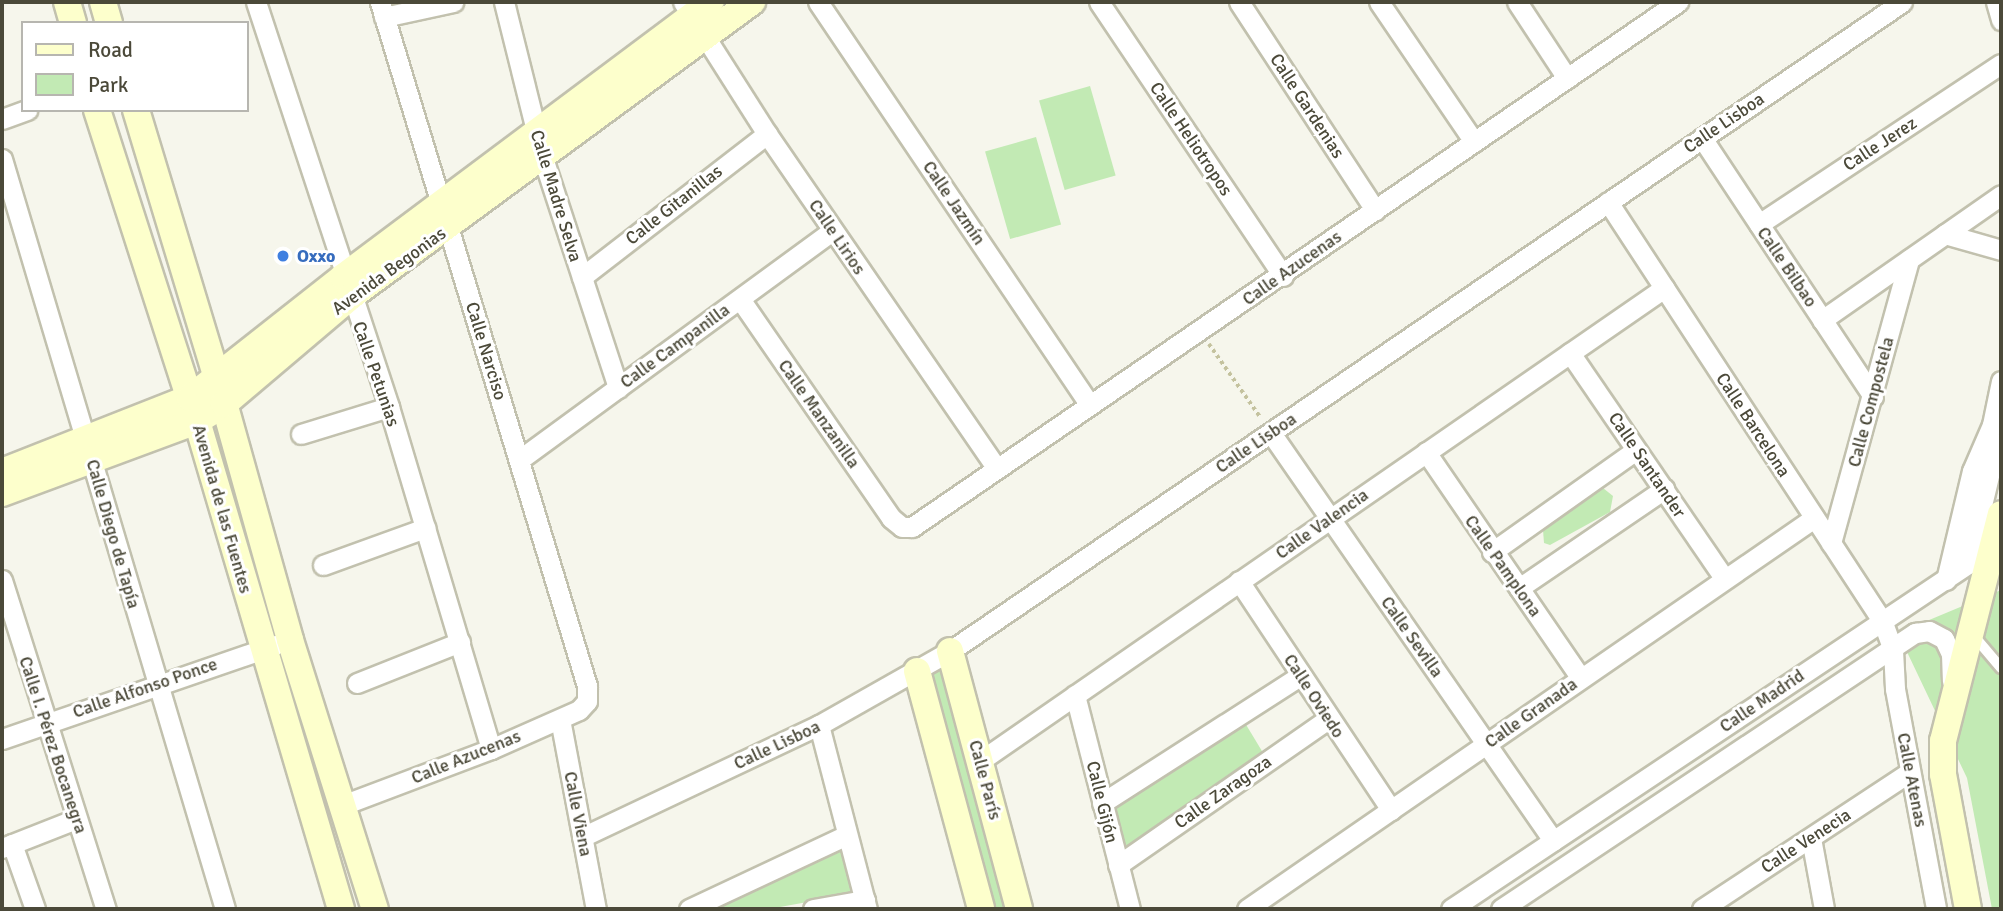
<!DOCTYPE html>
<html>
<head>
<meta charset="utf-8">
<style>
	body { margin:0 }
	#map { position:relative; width:2003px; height:911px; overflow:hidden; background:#f6f6ec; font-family:Signika,sans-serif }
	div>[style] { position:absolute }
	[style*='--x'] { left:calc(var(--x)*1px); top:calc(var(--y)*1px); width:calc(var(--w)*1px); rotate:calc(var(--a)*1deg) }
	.green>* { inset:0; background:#c2eab4; transform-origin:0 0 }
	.path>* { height:3.5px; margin-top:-1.75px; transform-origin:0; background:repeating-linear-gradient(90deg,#c4c29e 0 3.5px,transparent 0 7px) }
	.roads { filter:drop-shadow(2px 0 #c2c1ae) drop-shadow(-2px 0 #c2c1ae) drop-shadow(0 2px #c2c1ae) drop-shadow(0 -2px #c2c1ae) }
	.lane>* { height:10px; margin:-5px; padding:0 5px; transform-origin:5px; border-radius:5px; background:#fff }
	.street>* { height:19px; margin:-9.5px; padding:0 9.5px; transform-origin:9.5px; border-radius:9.5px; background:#fff }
	.secondary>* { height:26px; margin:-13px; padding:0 13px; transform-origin:13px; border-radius:13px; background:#fdffcc }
	.dots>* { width:19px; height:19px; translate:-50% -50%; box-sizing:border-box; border:4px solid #fff; border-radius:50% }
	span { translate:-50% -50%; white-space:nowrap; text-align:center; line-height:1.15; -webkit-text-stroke:6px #fff; paint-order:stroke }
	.street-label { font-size:18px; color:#4b4939 }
	.shop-label { font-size:18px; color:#366cbe; font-weight:700 }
	.left { translate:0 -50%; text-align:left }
	.frame { position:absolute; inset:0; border:4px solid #4b4939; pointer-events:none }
	.legend { position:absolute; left:21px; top:21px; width:228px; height:91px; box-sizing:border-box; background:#fff; border:2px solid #b7b6b0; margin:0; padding:9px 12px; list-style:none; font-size:21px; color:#4b4939 }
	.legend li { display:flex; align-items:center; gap:14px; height:35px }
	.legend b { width:35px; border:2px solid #b7b6b0 }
</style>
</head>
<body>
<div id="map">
	<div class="green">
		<div style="left:1090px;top:86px;width:93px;height:53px;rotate:74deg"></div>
		<div style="left:1036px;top:137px;width:91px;height:53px;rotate:74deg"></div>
		<div style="clip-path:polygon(1603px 488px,1613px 496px,1610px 512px,1550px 545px,1544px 543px,1543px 530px,1592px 490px)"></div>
		<div style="clip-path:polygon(2001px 590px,2001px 909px,1992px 909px,1967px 778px,1898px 633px)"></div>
		<div style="clip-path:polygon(950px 651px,1016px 909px,981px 909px,917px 671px)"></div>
		<div style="clip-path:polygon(1245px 723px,1268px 761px,1119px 863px,1104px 805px)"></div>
		<div style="clip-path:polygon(843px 842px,857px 893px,769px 909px,702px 909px)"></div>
	</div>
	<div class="path">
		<div style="--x:1209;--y:344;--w:90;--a:54.9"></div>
	</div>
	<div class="roads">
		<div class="lane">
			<div style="--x:1974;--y:636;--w:42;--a:49.8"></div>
		</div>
		<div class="street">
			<div style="--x:256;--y:2;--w:426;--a:71.8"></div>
			<div style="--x:389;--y:407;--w:357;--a:73.4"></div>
			<div style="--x:504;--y:2;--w:161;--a:76"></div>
			<div style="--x:543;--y:158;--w:242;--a:71.9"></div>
			<div style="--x:683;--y:2;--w:156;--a:57.5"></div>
			<div style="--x:767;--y:134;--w:406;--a:55.5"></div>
			<div style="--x:818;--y:2;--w:486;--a:56"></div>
			<div style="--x:1099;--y:2;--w:330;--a:56.1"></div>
			<div style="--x:1239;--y:2;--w:249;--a:56.8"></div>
			<div style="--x:1379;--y:2;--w:169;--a:55.8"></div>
			<div style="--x:1517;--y:2;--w:91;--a:56.7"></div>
			<div style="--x:1996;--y:2;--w:19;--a:74"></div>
			<div style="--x:384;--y:17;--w:71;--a:-12.3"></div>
			<div style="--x:2;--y:119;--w:27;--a:-20"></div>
			<div style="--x:1702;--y:138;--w:310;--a:56.5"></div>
			<div style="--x:2;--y:159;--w:782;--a:73.44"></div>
			<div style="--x:1608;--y:202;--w:500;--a:56.8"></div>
			<div style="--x:1882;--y:620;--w:32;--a:70"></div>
			<div style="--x:1893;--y:650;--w:39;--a:87"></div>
			<div style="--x:1895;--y:689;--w:224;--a:79.4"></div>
			<div style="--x:1759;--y:224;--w:290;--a:-33.5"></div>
			<div style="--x:1945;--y:234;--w:58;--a:15.9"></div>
			<div style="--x:582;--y:277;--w:234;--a:-37.7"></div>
			<div style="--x:740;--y:299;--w:266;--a:55.4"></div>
			<div style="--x:891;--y:518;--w:14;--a:39"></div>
			<div style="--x:902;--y:527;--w:10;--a:0"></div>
			<div style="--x:912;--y:527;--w:929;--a:-34.43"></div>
			<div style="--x:1822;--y:320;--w:218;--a:-34.9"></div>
			<div style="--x:1570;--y:353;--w:273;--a:55.6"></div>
			<div style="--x:1271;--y:433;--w:496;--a:55.3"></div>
			<div style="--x:301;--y:434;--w:92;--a:-17.1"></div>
			<div style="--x:1426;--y:452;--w:274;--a:55.6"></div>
			<div style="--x:519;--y:460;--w:388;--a:-36.2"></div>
			<div style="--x:1831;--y:543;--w:294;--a:-74.6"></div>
			<div style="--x:1492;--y:552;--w:176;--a:-35.3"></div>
			<div style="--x:323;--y:565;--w:109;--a:-19.9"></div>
			<div style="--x:2;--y:580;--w:345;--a:72.5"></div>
			<div style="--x:1946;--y:580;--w:112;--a:-76.6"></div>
			<div style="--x:1972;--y:471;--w:50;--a:-66.5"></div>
			<div style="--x:1992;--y:425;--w:45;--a:-78.4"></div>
			<div style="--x:1239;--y:581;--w:275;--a:56.4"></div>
			<div style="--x:1519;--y:588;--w:176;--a:-34.3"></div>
			<div style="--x:357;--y:683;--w:111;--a:-21.7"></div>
			<div style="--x:1075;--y:695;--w:221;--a:75.6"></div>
			<div style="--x:560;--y:719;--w:193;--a:79.3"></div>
			<div style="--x:819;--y:725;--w:190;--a:75.4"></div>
			<div style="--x:2;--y:739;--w:289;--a:-19"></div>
			<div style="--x:980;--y:761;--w:832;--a:-34.66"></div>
			<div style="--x:1102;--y:803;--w:235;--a:-32.7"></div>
			<div style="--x:340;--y:806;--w:161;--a:-20.7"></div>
			<div style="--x:491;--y:749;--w:96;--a:-23.9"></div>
			<div style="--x:579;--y:710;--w:12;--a:-48"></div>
			<div style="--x:587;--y:701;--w:15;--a:-90"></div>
			<div style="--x:587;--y:686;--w:715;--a:-106.84"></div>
			<div style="--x:582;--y:837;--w:262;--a:-25.3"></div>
			<div style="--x:819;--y:725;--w:150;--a:-29.5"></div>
			<div style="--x:950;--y:651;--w:1152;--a:-34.28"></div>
			<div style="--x:1811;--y:838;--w:72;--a:79.6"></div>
			<div style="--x:12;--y:844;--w:69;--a:70.5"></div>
			<div style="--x:2;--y:848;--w:79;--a:-21.4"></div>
			<div style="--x:1118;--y:865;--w:256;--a:-34.8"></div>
			<div style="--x:689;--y:909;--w:174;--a:-25.1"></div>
			<div style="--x:813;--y:909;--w:53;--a:-9.8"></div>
			<div style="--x:1247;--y:909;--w:689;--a:-34.59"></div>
			<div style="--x:1451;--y:909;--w:622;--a:-33.72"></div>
			<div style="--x:1968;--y:564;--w:108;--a:-76.6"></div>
			<div style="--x:1993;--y:459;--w:18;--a:-63"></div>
			<div style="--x:1501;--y:909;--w:498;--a:-33.7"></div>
			<div style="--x:1915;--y:633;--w:14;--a:-8"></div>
			<div style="--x:1929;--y:631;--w:17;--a:28"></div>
			<div style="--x:1944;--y:639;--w:17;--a:65"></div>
			<div style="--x:1951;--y:654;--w:27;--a:88"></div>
			<div style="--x:1702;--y:909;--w:249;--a:-33.4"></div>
		</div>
		<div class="secondary">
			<div style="--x:67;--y:2;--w:22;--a:74"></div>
			<div style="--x:103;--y:2;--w:22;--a:74"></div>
			<div style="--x:97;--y:110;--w:327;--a:72.2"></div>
			<div style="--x:197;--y:421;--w:509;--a:73.56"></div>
			<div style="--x:136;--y:110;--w:280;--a:73.2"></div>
			<div style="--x:217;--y:378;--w:272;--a:74.4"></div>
			<div style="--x:290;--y:640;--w:282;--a:72.5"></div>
			<div style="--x:2;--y:472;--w:202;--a:-21.5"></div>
			<div style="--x:190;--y:398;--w:195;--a:-38.3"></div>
			<div style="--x:343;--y:277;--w:459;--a:-36.8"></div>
			<div style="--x:2;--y:493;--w:208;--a:-20.3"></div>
			<div style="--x:197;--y:421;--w:32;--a:-32"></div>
			<div style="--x:224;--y:404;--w:165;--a:-40.3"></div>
			<div style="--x:350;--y:297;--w:499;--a:-36.3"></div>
			<div style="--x:950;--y:651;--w:267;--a:75"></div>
			<div style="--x:917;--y:671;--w:246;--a:74.9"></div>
			<div style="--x:1968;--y:909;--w:137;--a:-100.5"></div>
			<div style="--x:1943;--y:774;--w:33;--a:-90"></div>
			<div style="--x:1943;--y:741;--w:234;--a:-75.7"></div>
		</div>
	</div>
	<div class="dots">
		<div style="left:283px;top:256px;background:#3f7fe0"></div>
	</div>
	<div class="street-label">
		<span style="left:1307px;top:106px;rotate:57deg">Calle Gardenias</span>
		<span style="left:1724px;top:123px;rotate:-34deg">Calle Lisboa</span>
		<span style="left:1191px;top:139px;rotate:56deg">Calle Heliotropos</span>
		<span style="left:1880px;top:144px;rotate:-33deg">Calle Jerez</span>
		<span style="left:556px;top:196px;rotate:73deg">Calle Madre Selva</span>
		<span style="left:954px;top:203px;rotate:56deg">Calle Jazmín</span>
		<span style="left:674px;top:205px;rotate:-38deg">Calle Gitanillas</span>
		<span style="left:837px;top:237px;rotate:56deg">Calle Lirios</span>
		<span style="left:1787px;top:267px;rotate:56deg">Calle Bilbao</span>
		<span style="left:1292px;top:268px;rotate:-35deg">Calle Azucenas</span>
		<span style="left:389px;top:271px;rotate:-36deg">Avenida Begonias</span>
		<span style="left:675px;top:346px;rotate:-36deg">Calle Campanilla</span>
		<span style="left:486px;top:351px;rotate:73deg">Calle Narciso</span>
		<span style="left:376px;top:374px;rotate:71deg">Calle Petunias</span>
		<span style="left:1871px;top:402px;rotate:-75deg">Calle Compostela</span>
		<span style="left:819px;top:414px;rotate:55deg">Calle Manzanilla</span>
		<span style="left:1753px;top:425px;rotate:57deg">Calle Barcelona</span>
		<span style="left:1256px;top:443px;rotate:-34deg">Calle Lisboa</span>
		<span style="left:1647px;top:465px;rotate:56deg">Calle Santander</span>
		<span style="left:222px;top:509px;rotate:74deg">Avenida de las Fuentes</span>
		<span style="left:1322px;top:524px;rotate:-35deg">Calle Valencia</span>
		<span style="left:113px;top:534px;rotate:74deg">Calle Diego de Tapía</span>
		<span style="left:1503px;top:566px;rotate:55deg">Calle Pamplona</span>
		<span style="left:1412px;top:637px;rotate:55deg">Calle Sevilla</span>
		<span style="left:145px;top:688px;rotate:-19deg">Calle Alfonso Ponce</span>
		<span style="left:1314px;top:696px;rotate:57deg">Calle Oviedo</span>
		<span style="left:1762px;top:701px;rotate:-34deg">Calle Madrid</span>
		<span style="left:1531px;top:713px;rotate:-35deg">Calle Granada</span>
		<span style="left:53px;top:745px;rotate:72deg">Calle I. Pérez Bocanegra</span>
		<span style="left:777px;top:745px;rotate:-25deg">Calle Lisboa</span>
		<span style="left:466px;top:757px;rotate:-22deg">Calle Azucenas</span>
		<span style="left:985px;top:780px;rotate:75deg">Calle París</span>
		<span style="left:1912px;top:780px;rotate:79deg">Calle Atenas</span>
		<span style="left:1223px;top:792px;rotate:-35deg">Calle Zaragoza</span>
		<span style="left:1102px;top:802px;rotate:76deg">Calle Gijón</span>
		<span style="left:578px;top:814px;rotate:79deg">Calle Viena</span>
		<span style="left:1806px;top:841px;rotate:-33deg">Calle Venecia</span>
	</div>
	<div class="shop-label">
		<span class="left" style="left:297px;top:256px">Oxxo</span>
	</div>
	<div class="frame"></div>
	<ul class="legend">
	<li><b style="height:9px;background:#fdffcc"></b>Road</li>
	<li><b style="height:19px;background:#c2eab4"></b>Park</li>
	</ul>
</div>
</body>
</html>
